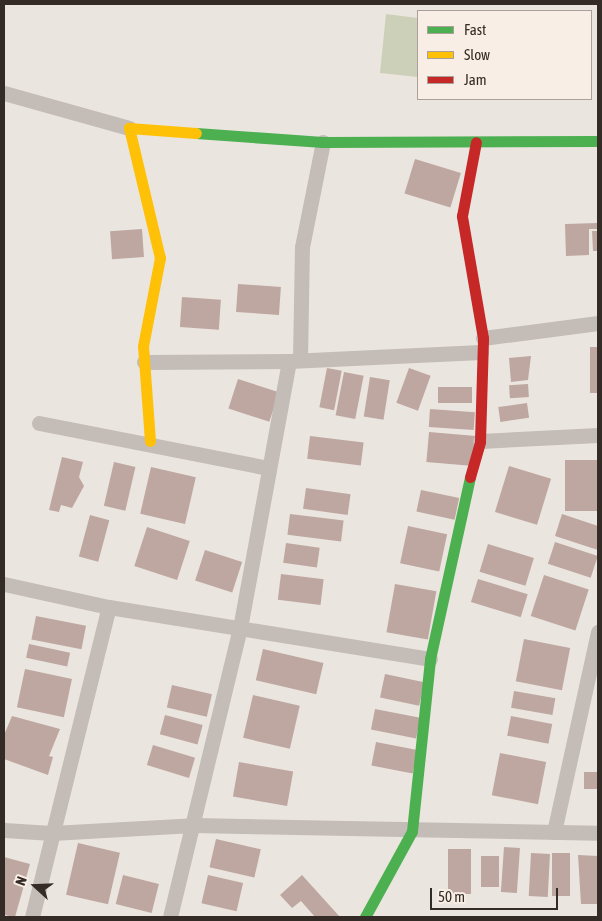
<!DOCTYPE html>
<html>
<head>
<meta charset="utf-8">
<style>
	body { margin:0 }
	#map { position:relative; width:602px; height:921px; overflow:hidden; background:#ebe5df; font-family:"Asap Condensed",sans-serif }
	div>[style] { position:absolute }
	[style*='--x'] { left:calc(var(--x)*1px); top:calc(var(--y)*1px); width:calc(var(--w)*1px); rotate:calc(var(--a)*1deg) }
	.green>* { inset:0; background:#cdd0b8 }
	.building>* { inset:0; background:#bea7a0; transform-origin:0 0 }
	.street>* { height:15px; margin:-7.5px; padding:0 7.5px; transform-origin:7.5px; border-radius:7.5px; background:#c4bcb7 }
	.fast>* { height:11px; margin:-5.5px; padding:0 5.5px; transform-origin:5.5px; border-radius:5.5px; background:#4caf50 }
	.slow>* { height:11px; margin:-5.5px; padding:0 5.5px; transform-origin:5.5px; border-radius:5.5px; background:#ffc107 }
	.jam>* { height:11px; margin:-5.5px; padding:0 5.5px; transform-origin:5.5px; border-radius:5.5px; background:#c62828 }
	span { translate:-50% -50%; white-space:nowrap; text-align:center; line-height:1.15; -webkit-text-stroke:5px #f9eee5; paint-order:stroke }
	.frame { position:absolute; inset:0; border:5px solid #342a26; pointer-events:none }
	.legend { position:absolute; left:417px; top:10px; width:175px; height:90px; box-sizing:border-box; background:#f9eee5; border:1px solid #aaa099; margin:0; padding:6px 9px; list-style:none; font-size:15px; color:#342a26 }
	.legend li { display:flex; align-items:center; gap:10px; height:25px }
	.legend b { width:25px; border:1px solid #aaa099 }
	.north { position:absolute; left:10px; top:861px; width:50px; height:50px; -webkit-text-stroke:4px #f9eee5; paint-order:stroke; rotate:290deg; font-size:14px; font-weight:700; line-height:20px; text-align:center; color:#342a26 }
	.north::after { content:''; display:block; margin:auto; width:18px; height:22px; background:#342a26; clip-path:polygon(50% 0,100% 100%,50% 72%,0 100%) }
	.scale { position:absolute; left:430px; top:888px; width:128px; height:22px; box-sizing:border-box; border:2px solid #342a26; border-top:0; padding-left:6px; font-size:15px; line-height:18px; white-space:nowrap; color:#342a26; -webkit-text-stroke:4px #f9eee5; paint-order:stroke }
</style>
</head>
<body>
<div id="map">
	<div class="green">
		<div style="clip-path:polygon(386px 14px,418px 18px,418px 77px,380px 73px)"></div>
	</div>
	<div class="building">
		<div style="left:415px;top:159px;width:48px;height:36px;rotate:17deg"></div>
		<div style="clip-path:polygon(598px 223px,598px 229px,589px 229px,589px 255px,566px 256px,565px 224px)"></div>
		<div style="left:142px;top:229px;width:28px;height:32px;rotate:86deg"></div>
		<div style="clip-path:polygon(592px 231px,598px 231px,598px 251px,593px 251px)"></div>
		<div style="left:238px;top:284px;width:43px;height:28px;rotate:4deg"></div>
		<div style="left:182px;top:297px;width:39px;height:30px;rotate:4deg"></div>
		<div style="left:590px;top:347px;width:8px;height:46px"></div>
		<div style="clip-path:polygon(531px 356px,528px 380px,511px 382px,509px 358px)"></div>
		<div style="left:327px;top:368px;width:15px;height:40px;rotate:11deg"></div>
		<div style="left:409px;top:368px;width:23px;height:37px;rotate:20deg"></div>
		<div style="left:344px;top:372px;width:20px;height:44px;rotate:11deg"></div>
		<div style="left:370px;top:377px;width:20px;height:40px;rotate:9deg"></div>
		<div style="left:238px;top:379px;width:43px;height:31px;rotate:18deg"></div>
		<div style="left:528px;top:384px;width:13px;height:19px;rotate:86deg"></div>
		<div style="left:438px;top:387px;width:34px;height:16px"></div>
		<div style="left:527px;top:403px;width:15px;height:29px;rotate:82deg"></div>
		<div style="left:430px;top:409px;width:45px;height:18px;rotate:4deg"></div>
		<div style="left:429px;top:432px;width:47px;height:30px;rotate:5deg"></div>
		<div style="left:310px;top:436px;width:54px;height:23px;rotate:7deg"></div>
		<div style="clip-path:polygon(62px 457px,83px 462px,79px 477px,84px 486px,72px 508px,61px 505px,59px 512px,49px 510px)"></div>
		<div style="left:598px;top:460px;width:51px;height:33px;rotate:90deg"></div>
		<div style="left:114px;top:462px;width:22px;height:45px;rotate:13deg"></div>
		<div style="left:509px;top:466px;width:44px;height:48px;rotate:17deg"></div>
		<div style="left:151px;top:467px;width:46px;height:48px;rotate:13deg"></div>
		<div style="left:306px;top:488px;width:45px;height:21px;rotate:8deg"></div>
		<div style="left:421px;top:490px;width:39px;height:22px;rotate:12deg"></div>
		<div style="left:290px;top:514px;width:54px;height:21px;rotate:7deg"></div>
		<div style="clip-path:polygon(562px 514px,598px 526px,598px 550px,555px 536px)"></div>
		<div style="left:90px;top:515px;width:20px;height:43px;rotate:15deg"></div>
		<div style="left:408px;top:526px;width:40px;height:38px;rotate:12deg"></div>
		<div style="left:147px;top:527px;width:45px;height:41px;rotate:18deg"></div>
		<div style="left:555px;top:542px;width:45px;height:23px;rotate:18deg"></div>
		<div style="left:286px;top:543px;width:34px;height:20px;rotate:8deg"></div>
		<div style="left:488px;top:544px;width:48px;height:29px;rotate:17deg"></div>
		<div style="left:205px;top:550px;width:39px;height:32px;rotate:18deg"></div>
		<div style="left:281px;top:574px;width:43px;height:26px;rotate:7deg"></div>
		<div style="left:544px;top:575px;width:47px;height:43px;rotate:18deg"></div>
		<div style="left:478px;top:579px;width:52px;height:24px;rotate:17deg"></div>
		<div style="left:395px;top:584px;width:42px;height:49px;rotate:10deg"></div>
		<div style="left:36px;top:616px;width:51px;height:24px;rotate:11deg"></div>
		<div style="left:524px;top:639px;width:47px;height:43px;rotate:11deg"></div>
		<div style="left:29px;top:644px;width:42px;height:14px;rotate:12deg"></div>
		<div style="left:263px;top:649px;width:62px;height:32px;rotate:13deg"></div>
		<div style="left:25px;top:669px;width:48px;height:39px;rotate:12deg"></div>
		<div style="left:385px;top:674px;width:40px;height:24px;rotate:12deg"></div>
		<div style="left:172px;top:685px;width:41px;height:23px;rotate:13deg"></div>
		<div style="left:514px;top:691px;width:42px;height:17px;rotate:10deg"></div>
		<div style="left:253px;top:695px;width:48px;height:44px;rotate:13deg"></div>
		<div style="left:375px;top:709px;width:46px;height:21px;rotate:11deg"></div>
		<div style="left:165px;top:715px;width:39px;height:20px;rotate:15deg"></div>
		<div style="clip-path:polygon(12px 716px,60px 729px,49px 756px,53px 757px,48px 775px,4px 759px,4px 735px)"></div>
		<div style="left:511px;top:716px;width:42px;height:20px;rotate:11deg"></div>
		<div style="left:376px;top:742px;width:42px;height:24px;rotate:11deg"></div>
		<div style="left:153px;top:745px;width:44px;height:21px;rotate:17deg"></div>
		<div style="left:500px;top:753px;width:47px;height:43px;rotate:11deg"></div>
		<div style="left:239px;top:762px;width:55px;height:35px;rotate:10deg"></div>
		<div style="left:584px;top:772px;width:14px;height:17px"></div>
		<div style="left:216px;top:839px;width:46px;height:29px;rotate:13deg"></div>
		<div style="left:78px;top:843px;width:43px;height:53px;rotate:13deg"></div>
		<div style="left:504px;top:847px;width:16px;height:45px;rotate:4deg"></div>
		<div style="left:448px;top:849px;width:23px;height:45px"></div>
		<div style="left:531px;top:853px;width:19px;height:43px;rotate:3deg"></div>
		<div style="left:552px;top:853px;width:18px;height:43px"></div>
		<div style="clip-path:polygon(578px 855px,598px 856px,598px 904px,581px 904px)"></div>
		<div style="left:481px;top:856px;width:18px;height:31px"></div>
		<div style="clip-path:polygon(4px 857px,30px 864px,15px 917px,4px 915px)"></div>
		<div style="left:123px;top:875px;width:37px;height:30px;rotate:14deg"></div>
		<div style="left:208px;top:875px;width:36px;height:29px;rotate:13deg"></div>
		<div style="clip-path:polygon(302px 875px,340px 917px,315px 917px,301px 901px,292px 908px,280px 895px)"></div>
	</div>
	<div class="street">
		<div style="--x:4;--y:93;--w:130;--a:15.6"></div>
		<div style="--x:483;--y:338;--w:116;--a:-7.4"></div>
		<div style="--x:300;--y:360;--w:113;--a:-89"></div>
		<div style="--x:302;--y:247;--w:107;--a:-78.7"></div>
		<div style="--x:144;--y:362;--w:145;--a:-0.4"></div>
		<div style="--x:39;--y:423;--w:234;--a:11.1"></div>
		<div style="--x:480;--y:441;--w:118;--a:-2.9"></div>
		<div style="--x:4;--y:584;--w:107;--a:12.4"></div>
		<div style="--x:109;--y:607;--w:325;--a:9.2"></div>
		<div style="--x:4;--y:830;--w:48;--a:3.6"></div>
		<div style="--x:52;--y:833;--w:141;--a:-3.2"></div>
		<div style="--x:193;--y:825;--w:405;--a:1.1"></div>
		<div style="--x:554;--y:832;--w:205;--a:-77.6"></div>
		<div style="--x:32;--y:917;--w:319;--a:-76.1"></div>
		<div style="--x:170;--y:917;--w:297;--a:-76.4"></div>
		<div style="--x:240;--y:628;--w:271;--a:-79.6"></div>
		<div style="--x:289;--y:361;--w:192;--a:-2.7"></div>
	</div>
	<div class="fast">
		<div style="--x:196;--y:133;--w:127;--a:4.1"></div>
		<div style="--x:323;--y:142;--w:275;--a:-0.2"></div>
		<div style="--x:365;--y:917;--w:98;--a:-61.3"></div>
		<div style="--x:412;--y:831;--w:173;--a:-84"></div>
		<div style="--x:430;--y:659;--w:186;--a:-77.6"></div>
	</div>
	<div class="slow">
		<div style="--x:150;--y:441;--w:95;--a:-94.2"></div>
		<div style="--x:143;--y:346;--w:90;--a:-79.1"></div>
		<div style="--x:160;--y:258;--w:134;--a:-103.4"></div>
		<div style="--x:129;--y:128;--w:67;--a:4.3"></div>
	</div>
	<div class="jam">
		<div style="--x:470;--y:477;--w:37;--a:-74"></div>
		<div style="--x:480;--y:441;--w:103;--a:-88.3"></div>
		<div style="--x:483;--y:338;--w:124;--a:-99.8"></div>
		<div style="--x:462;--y:216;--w:75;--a:-79.3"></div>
	</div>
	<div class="frame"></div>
	<ul class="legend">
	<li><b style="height:6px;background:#4caf50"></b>Fast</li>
	<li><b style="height:6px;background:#ffc107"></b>Slow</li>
	<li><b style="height:6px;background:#c62828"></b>Jam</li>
	</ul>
	<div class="north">N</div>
	<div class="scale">50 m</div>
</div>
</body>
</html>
